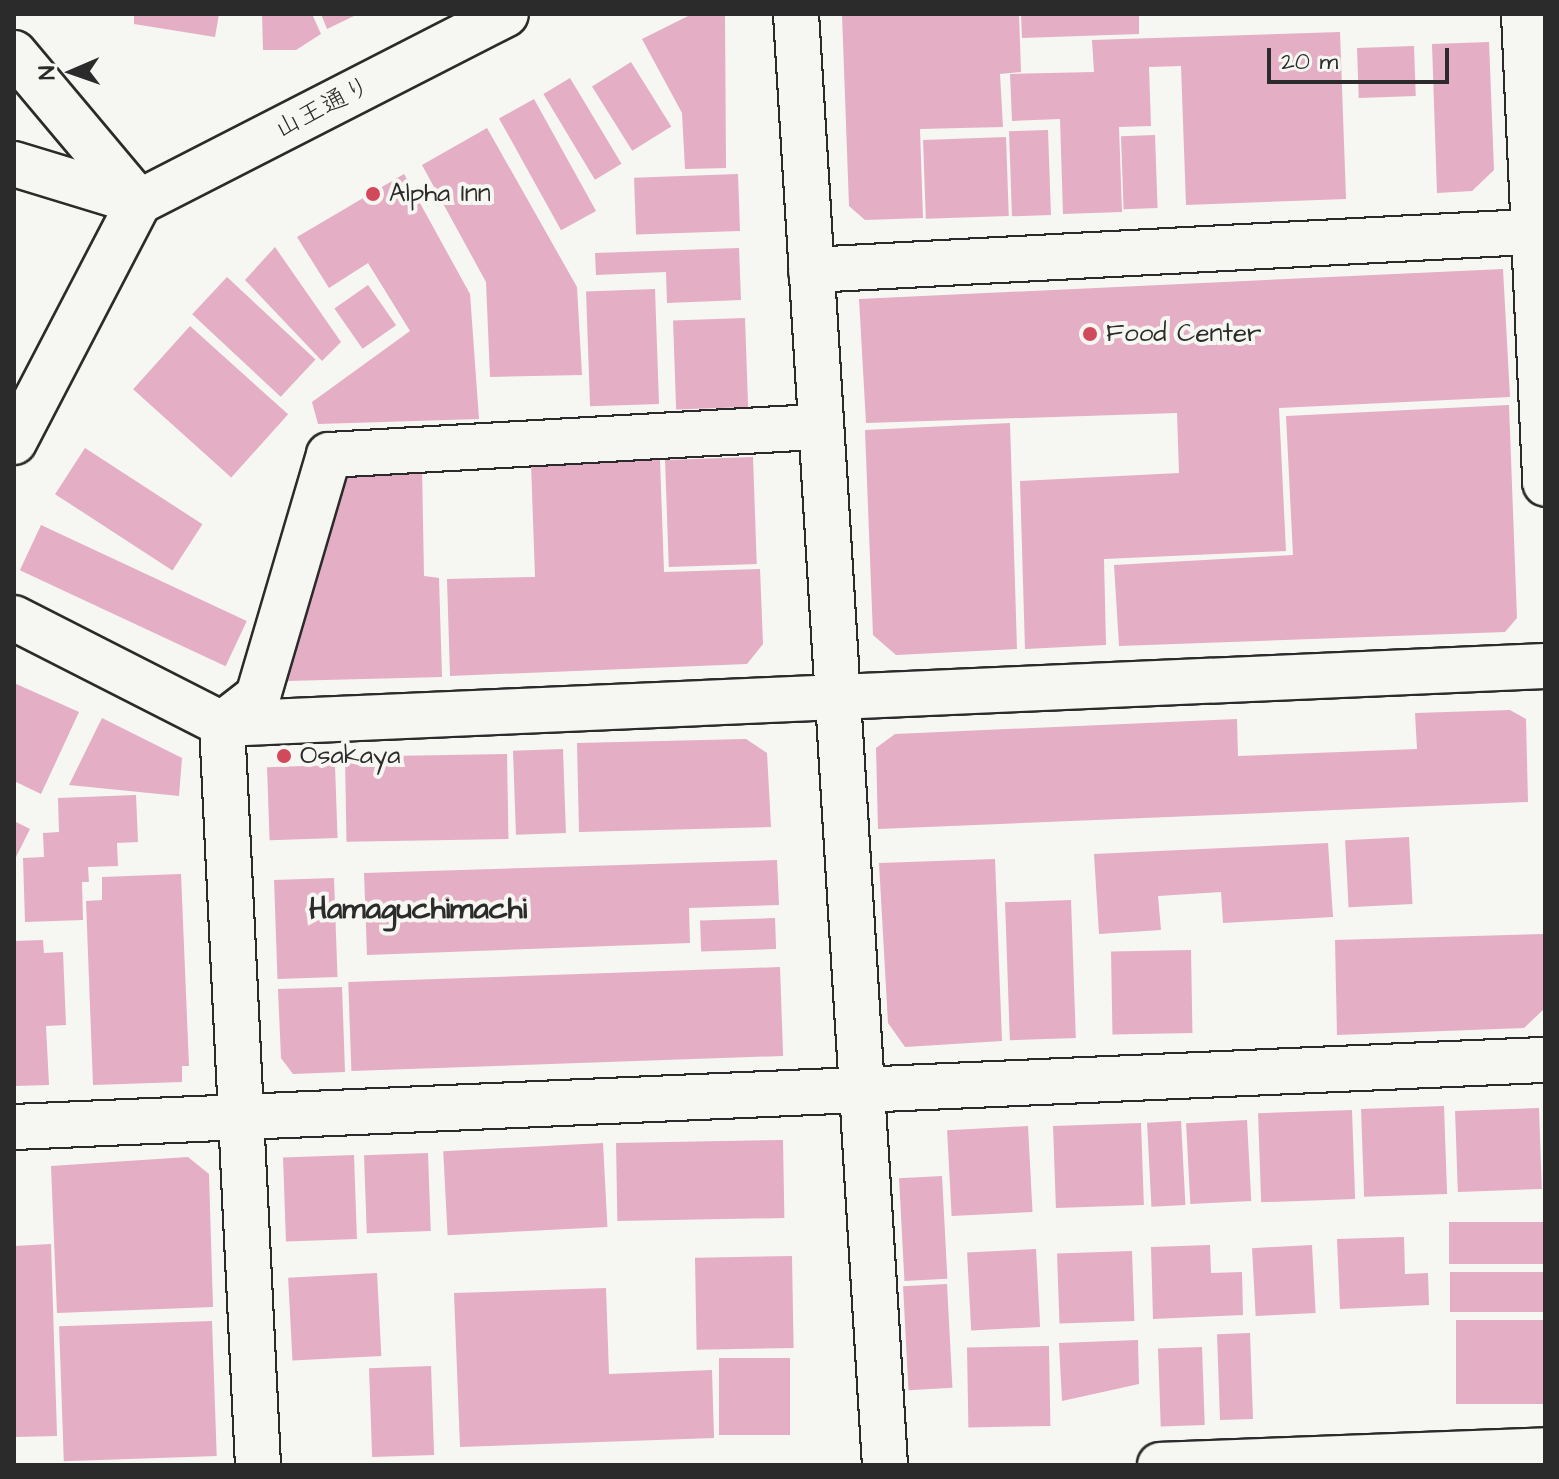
<!DOCTYPE html>
<html>
<head>
<meta charset="utf-8">
<style>
	body { margin:0 }
	#map { position:relative; width:1559px; height:1479px; overflow:hidden; background:#f6f6f2; font-family:"Architects Daughter","Klee One",sans-serif }
	div>[style] { position:absolute }
	[style*='--x'] { left:calc(var(--x)*1px); top:calc(var(--y)*1px); width:calc(var(--w)*1px); rotate:calc(var(--a)*1deg) }
	.building>* { inset:0; background:#e4aec5; transform-origin:0 0 }
	.roads { filter:drop-shadow(2px 0 #2b2b2b) drop-shadow(-2px 0 #2b2b2b) drop-shadow(0 2px #2b2b2b) drop-shadow(0 -2px #2b2b2b) }
	.minor>* { height:44px; margin:-22px; padding:0 22px; transform-origin:22px; border-radius:22px; background:#f6f6f2 }
	.dots>* { width:22px; height:22px; translate:-50% -50%; box-sizing:border-box; border:4px solid #f6f6f2; border-radius:50% }
	span { translate:-50% -50%; white-space:nowrap; text-align:center; line-height:1.15; -webkit-text-stroke:8px #f6f6f2; paint-order:stroke }
	.street-label { font-size:26px; color:#2b2b2b }
	.poi-label { font-size:26px; color:#2b2b2b }
	.left { translate:0 -50%; text-align:left }
	.quarter-label { font-size:30px; color:#2b2b2b; font-weight:700 }
	.frame { position:absolute; inset:0; border:16px solid #2b2b2b; pointer-events:none }
	.north { position:absolute; left:32px; top:32px; width:80px; height:80px; -webkit-text-stroke:6px #f6f6f2; paint-order:stroke; rotate:268deg; font-size:22px; font-weight:700; line-height:32px; text-align:center; color:#2b2b2b }
	.north::after { content:''; display:block; margin:auto; width:28px; height:36px; background:#2b2b2b; clip-path:polygon(50% 0,100% 100%,50% 72%,0 100%) }
	.scale { position:absolute; left:1267px; top:48px; width:182px; height:36px; box-sizing:border-box; border:4px solid #2b2b2b; border-top:0; padding-left:10px; font-size:24px; line-height:28px; white-space:nowrap; color:#2b2b2b; -webkit-text-stroke:6px #f6f6f2; paint-order:stroke }
</style>
</head>
<body>
<div id="map">
	<div class="building">
		<div style="clip-path:polygon(134px 14px,219px 14px,215px 37px,134px 24px)"></div>
		<div style="clip-path:polygon(262px 14px,312px 14px,321px 34px,296px 50px,263px 50px)"></div>
		<div style="clip-path:polygon(321px 14px,358px 14px,327px 29px)"></div>
		<div style="clip-path:polygon(692px 14px,725px 14px,726px 168px,685px 169px,682px 113px,642px 39px)"></div>
		<div style="clip-path:polygon(842px 14px,1019px 14px,1021px 72px,1000px 74px,1003px 127px,920px 129px,923px 218px,865px 220px,849px 206px)"></div>
		<div style="clip-path:polygon(1021px 14px,1139px 14px,1139px 34px,1022px 38px)"></div>
		<div style="clip-path:polygon(1340px 32px,1346px 199px,1186px 205px,1181px 66px,1149px 67px,1151px 126px,1119px 127px,1122px 212px,1063px 214px,1060px 119px,1012px 121px,1010px 74px,1094px 72px,1092px 40px)"></div>
		<div style="clip-path:polygon(1489px 42px,1494px 170px,1472px 191px,1437px 193px,1432px 44px)"></div>
		<div style="left:1414px;top:46px;width:50px;height:57px;rotate:88deg"></div>
		<div style="left:631px;top:62px;width:76px;height:46px;rotate:58deg"></div>
		<div style="left:570px;top:78px;width:100px;height:31px;rotate:59deg"></div>
		<div style="left:534px;top:99px;width:128px;height:40px;rotate:61deg"></div>
		<div style="clip-path:polygon(487px 128px,577px 287px,582px 375px,490px 377px,486px 282px,422px 165px)"></div>
		<div style="left:1048px;top:130px;width:85px;height:39px;rotate:88deg"></div>
		<div style="left:1155px;top:135px;width:73px;height:34px;rotate:88deg"></div>
		<div style="left:1006px;top:137px;width:79px;height:83px;rotate:88deg"></div>
		<div style="clip-path:polygon(404px 174px,470px 294px,479px 419px,318px 424px,312px 402px,410px 331px,368px 263px,329px 288px,297px 237px)"></div>
		<div style="left:738px;top:174px;width:57px;height:104px;rotate:88deg"></div>
		<div style="clip-path:polygon(275px 247px,341px 342px,322px 361px,245px 280px)"></div>
		<div style="clip-path:polygon(739px 248px,741px 300px,667px 303px,666px 272px,596px 275px,595px 253px)"></div>
		<div style="clip-path:polygon(1503px 269px,1510px 397px,1279px 408px,1286px 551px,1104px 559px,1106px 645px,1025px 649px,1020px 481px,1179px 473px,1177px 413px,866px 423px,859px 299px)"></div>
		<div style="left:227px;top:277px;width:121px;height:51px;rotate:43deg"></div>
		<div style="left:368px;top:285px;width:49px;height:41px;rotate:55deg"></div>
		<div style="left:655px;top:289px;width:115px;height:69px;rotate:88deg"></div>
		<div style="left:745px;top:318px;width:89px;height:72px;rotate:88deg"></div>
		<div style="left:190px;top:326px;width:132px;height:85px;rotate:42deg"></div>
		<div style="clip-path:polygon(1509px 405px,1517px 618px,1505px 632px,1119px 646px,1114px 565px,1293px 555px,1286px 416px)"></div>
		<div style="clip-path:polygon(1010px 423px,1017px 649px,896px 655px,873px 635px,865px 430px)"></div>
		<div style="left:85px;top:448px;width:140px;height:55px;rotate:33deg"></div>
		<div style="left:753px;top:457px;width:107px;height:88px;rotate:88deg"></div>
		<div style="clip-path:polygon(660px 459px,664px 572px,760px 569px,763px 644px,747px 664px,450px 676px,447px 579px,535px 577px,531px 463px)"></div>
		<div style="clip-path:polygon(422px 467px,424px 576px,439px 578px,442px 677px,286px 681px,345px 470px)"></div>
		<div style="left:41px;top:525px;width:227px;height:50px;rotate:25deg"></div>
		<div style="clip-path:polygon(14px 683px,79px 712px,41px 794px,14px 781px)"></div>
		<div style="clip-path:polygon(1510px 710px,1526px 719px,1528px 802px,878px 829px,876px 748px,895px 734px,1237px 719px,1238px 756px,1417px 749px,1415px 713px)"></div>
		<div style="clip-path:polygon(102px 718px,182px 758px,179px 796px,69px 785px)"></div>
		<div style="clip-path:polygon(746px 739px,767px 753px,771px 827px,579px 832px,577px 743px)"></div>
		<div style="left:563px;top:749px;width:84px;height:50px;rotate:88deg"></div>
		<div style="left:507px;top:754px;width:85px;height:162px;rotate:89deg"></div>
		<div style="left:335px;top:765px;width:73px;height:68px;rotate:88deg"></div>
		<div style="clip-path:polygon(136px 795px,138px 842px,117px 843px,118px 866px,88px 867px,89px 882px,82px 882px,83px 920px,25px 922px,23px 858px,44px 857px,43px 833px,59px 832px,58px 798px)"></div>
		<div style="clip-path:polygon(14px 821px,30px 829px,14px 861px)"></div>
		<div style="left:1409px;top:837px;width:67px;height:64px;rotate:87deg"></div>
		<div style="clip-path:polygon(1328px 843px,1333px 917px,1223px 923px,1221px 892px,1158px 896px,1161px 930px,1099px 934px,1094px 854px)"></div>
		<div style="clip-path:polygon(995px 859px,1002px 1041px,905px 1047px,888px 1023px,879px 863px)"></div>
		<div style="clip-path:polygon(777px 860px,779px 905px,689px 908px,690px 943px,367px 955px,364px 873px)"></div>
		<div style="clip-path:polygon(181px 874px,189px 1066px,182px 1066px,182px 1082px,93px 1085px,86px 901px,102px 900px,102px 877px)"></div>
		<div style="left:334px;top:878px;width:99px;height:60px;rotate:88deg"></div>
		<div style="left:1071px;top:900px;width:138px;height:66px;rotate:88deg"></div>
		<div style="left:775px;top:918px;width:31px;height:75px;rotate:88deg"></div>
		<div style="clip-path:polygon(1545px 934px,1545px 1008px,1524px 1028px,1337px 1035px,1335px 940px)"></div>
		<div style="clip-path:polygon(43px 940px,44px 953px,63px 952px,66px 1025px,46px 1026px,49px 1085px,14px 1086px,14px 941px)"></div>
		<div style="left:1191px;top:950px;width:83px;height:80px;rotate:89deg"></div>
		<div style="left:780px;top:967px;width:89px;height:432px;rotate:88deg"></div>
		<div style="clip-path:polygon(342px 987px,345px 1072px,293px 1074px,281px 1058px,278px 989px)"></div>
		<div style="left:1444px;top:1106px;width:88px;height:83px;rotate:88deg"></div>
		<div style="left:1539px;top:1108px;width:81px;height:84px;rotate:88deg"></div>
		<div style="left:1352px;top:1110px;width:89px;height:94px;rotate:88deg"></div>
		<div style="left:1247px;top:1120px;width:81px;height:61px;rotate:87deg"></div>
		<div style="left:1181px;top:1121px;width:84px;height:34px;rotate:87deg"></div>
		<div style="left:1141px;top:1123px;width:82px;height:88px;rotate:88deg"></div>
		<div style="left:1028px;top:1126px;width:86px;height:81px;rotate:87deg"></div>
		<div style="left:783px;top:1140px;width:78px;height:167px;rotate:89deg"></div>
		<div style="left:603px;top:1143px;width:84px;height:160px;rotate:87deg"></div>
		<div style="left:428px;top:1153px;width:78px;height:64px;rotate:88deg"></div>
		<div style="left:354px;top:1155px;width:84px;height:71px;rotate:88deg"></div>
		<div style="clip-path:polygon(188px 1157px,209px 1174px,213px 1307px,57px 1313px,51px 1166px)"></div>
		<div style="left:942px;top:1176px;width:103px;height:43px;rotate:87deg"></div>
		<div style="left:1545px;top:1222px;width:42px;height:96px;rotate:90deg"></div>
		<div style="clip-path:polygon(1404px 1237px,1405px 1274px,1428px 1273px,1429px 1305px,1340px 1309px,1337px 1239px)"></div>
		<div style="clip-path:polygon(51px 1244px,57px 1436px,14px 1437px,14px 1246px)"></div>
		<div style="clip-path:polygon(1210px 1245px,1211px 1273px,1242px 1272px,1243px 1315px,1153px 1319px,1151px 1247px)"></div>
		<div style="left:1312px;top:1245px;width:68px;height:60px;rotate:87deg"></div>
		<div style="left:1036px;top:1249px;width:78px;height:69px;rotate:87deg"></div>
		<div style="left:1132px;top:1251px;width:70px;height:75px;rotate:88deg"></div>
		<div style="left:792px;top:1256px;width:92px;height:97px;rotate:89deg"></div>
		<div style="left:1545px;top:1272px;width:40px;height:95px;rotate:90deg"></div>
		<div style="left:377px;top:1273px;width:83px;height:89px;rotate:87deg"></div>
		<div style="left:947px;top:1284px;width:104px;height:44px;rotate:87deg"></div>
		<div style="clip-path:polygon(606px 1288px,609px 1374px,712px 1370px,714px 1438px,460px 1447px,454px 1293px)"></div>
		<div style="left:1545px;top:1320px;width:84px;height:89px;rotate:90deg"></div>
		<div style="left:212px;top:1321px;width:135px;height:153px;rotate:88deg"></div>
		<div style="left:1250px;top:1333px;width:86px;height:33px;rotate:88deg"></div>
		<div style="clip-path:polygon(1138px 1340px,1139px 1384px,1062px 1401px,1059px 1343px)"></div>
		<div style="left:1049px;top:1346px;width:80px;height:82px;rotate:89deg"></div>
		<div style="left:1202px;top:1347px;width:78px;height:44px;rotate:88deg"></div>
		<div style="left:790px;top:1358px;width:77px;height:71px;rotate:90deg"></div>
		<div style="left:431px;top:1366px;width:89px;height:62px;rotate:88deg"></div>
	</div>
	<div class="roads">
		<div class="minor">
			<div style="--x:796;--y:14;--w:1454;--a:86.49"></div>
			<div style="--x:1524;--y:14;--w:470;--a:87.4"></div>
			<div style="--x:14;--y:53;--w:194;--a:50"></div>
			<div style="--x:14;--y:164;--w:131;--a:16.9"></div>
			<div style="--x:139;--y:202;--w:412;--a:-27.1"></div>
			<div style="--x:811;--y:270;--w:735;--a:-3.04"></div>
			<div style="--x:14;--y:442;--w:271;--a:-62.5"></div>
			<div style="--x:14;--y:618;--w:233;--a:27"></div>
			<div style="--x:222;--y:724;--w:1324;--a:-2.51"></div>
			<div style="--x:222;--y:724;--w:46;--a:-37.9"></div>
			<div style="--x:258;--y:696;--w:251;--a:-73.6"></div>
			<div style="--x:329;--y:455;--w:493;--a:-3.3"></div>
			<div style="--x:222;--y:724;--w:742;--a:87.22"></div>
			<div style="--x:14;--y:1127;--w:1532;--a:-2.51"></div>
			<div style="--x:1160;--y:1465;--w:385;--a:-2.2"></div>
		</div>
	</div>
	<div class="dots">
		<div style="left:373px;top:194px;background:#d1495b"></div>
		<div style="left:1090px;top:334px;background:#d1495b"></div>
		<div style="left:284px;top:756px;background:#d1495b"></div>
	</div>
	<div class="street-label">
		<span style="left:323px;top:108px;rotate:-27deg">山王通り</span>
	</div>
	<div class="poi-label">
		<span class="left" style="left:389px;top:194px">Alpha Inn</span>
		<span class="left" style="left:1106px;top:334px">Food Center</span>
		<span class="left" style="left:300px;top:756px">Osakaya</span>
	</div>
	<div class="quarter-label">
		<span style="left:418px;top:909px">Hamaguchimachi</span>
	</div>
	<div class="frame"></div>
	<div class="north">N</div>
	<div class="scale">20 m</div>
</div>
</body>
</html>
